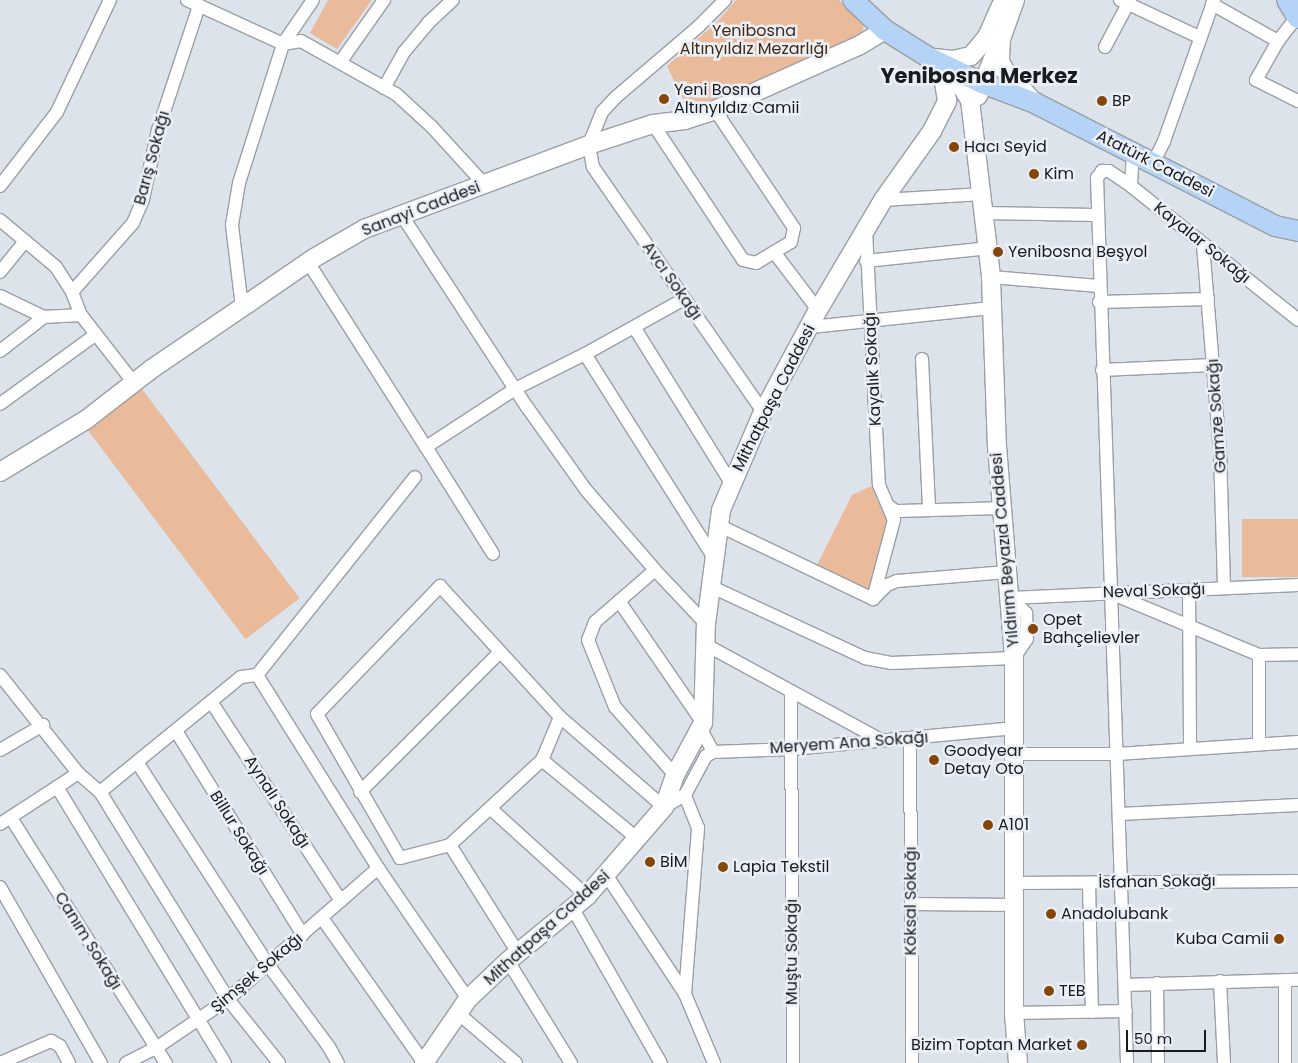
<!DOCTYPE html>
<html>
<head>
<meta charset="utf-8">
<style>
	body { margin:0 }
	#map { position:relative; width:1298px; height:1063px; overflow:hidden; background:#dde3ea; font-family:Poppins,sans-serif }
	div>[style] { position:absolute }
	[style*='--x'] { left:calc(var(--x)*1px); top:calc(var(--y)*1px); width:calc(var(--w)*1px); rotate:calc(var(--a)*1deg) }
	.green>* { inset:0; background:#e9bb9b; transform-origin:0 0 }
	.roads { filter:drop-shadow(1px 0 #9a9fa6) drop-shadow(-1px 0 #9a9fa6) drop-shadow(0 1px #9a9fa6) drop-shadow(0 -1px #9a9fa6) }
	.minor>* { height:12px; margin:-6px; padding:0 6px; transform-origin:6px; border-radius:6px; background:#fff }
	.secondary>* { height:18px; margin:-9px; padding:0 9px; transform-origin:9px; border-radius:9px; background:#fff }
	.primary>* { height:20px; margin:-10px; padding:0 10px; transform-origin:10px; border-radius:10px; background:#b4d3f7 }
	.dots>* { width:14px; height:14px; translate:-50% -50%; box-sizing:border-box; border:2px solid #ebf0f7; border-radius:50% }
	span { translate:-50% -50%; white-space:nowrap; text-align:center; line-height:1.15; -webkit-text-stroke:5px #ebf0f7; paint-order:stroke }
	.park-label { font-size:16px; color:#432813 }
	.poi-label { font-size:16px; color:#191b1e }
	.left { translate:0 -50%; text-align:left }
	.right { translate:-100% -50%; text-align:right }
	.street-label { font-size:16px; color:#191b1e }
	.district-label { font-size:21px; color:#191b1e; font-weight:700 }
	.scale { position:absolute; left:1126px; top:1030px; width:80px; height:22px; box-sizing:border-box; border:2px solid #191b1e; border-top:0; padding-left:6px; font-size:15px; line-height:18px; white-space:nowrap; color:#191b1e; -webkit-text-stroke:4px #ebf0f7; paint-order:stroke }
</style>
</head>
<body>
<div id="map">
	<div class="green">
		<div style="clip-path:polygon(328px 0,372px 0,337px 49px,310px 33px)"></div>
		<div style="clip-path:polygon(736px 0,839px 0,864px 24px,862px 36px,724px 99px,688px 110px,667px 66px,718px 21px)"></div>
		<div style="left:142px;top:389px;width:262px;height:68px;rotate:53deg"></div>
		<div style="clip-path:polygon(871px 486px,889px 519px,873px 591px,816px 567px,852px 495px)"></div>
		<div style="left:1298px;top:519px;width:58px;height:56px;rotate:90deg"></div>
	</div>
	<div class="roads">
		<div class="minor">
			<div style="--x:187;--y:0;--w:106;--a:24.6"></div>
			<div style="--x:283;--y:44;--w:18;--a:-9"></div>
			<div style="--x:301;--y:41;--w:109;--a:29.2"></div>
			<div style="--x:396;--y:94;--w:49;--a:42.5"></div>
			<div style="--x:432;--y:127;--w:79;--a:47.6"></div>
			<div style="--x:725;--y:0;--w:38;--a:135"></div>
			<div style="--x:698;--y:27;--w:109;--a:139.5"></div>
			<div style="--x:615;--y:98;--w:19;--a:133"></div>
			<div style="--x:602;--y:112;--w:35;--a:112"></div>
			<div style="--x:589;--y:145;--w:22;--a:80"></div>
			<div style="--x:593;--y:167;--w:298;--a:55.2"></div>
			<div style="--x:1120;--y:0;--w:89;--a:25.1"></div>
			<div style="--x:1212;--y:4;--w:76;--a:29.3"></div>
			<div style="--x:1278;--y:41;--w:31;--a:-52"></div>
			<div style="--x:1278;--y:41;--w:45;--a:119.4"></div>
			<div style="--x:1256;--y:80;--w:47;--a:26.6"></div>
			<div style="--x:1105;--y:47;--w:53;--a:-62"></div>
			<div style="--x:341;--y:61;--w:75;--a:-54.8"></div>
			<div style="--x:384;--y:88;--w:41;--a:-60.9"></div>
			<div style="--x:404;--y:52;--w:38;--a:-50"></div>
			<div style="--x:428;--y:23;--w:34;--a:-43"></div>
			<div style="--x:653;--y:124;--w:163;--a:56.5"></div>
			<div style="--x:743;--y:260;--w:13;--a:13"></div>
			<div style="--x:756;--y:263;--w:41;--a:-31"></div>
			<div style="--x:791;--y:242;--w:14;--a:-78"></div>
			<div style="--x:794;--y:228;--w:142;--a:-123.8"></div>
			<div style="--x:1133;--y:154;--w:32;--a:94"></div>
			<div style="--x:1131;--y:186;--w:214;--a:38.7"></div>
			<div style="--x:1153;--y:163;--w:25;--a:-63"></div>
			<div style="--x:1164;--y:141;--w:150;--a:-70.5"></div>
			<div style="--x:0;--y:186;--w:93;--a:-52.4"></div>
			<div style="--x:57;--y:112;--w:124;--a:-64.7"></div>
			<div style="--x:883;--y:200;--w:100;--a:-3.4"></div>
			<div style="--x:985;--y:213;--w:110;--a:1"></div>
			<div style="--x:401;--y:214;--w:230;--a:56.9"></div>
			<div style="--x:527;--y:407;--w:102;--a:54.6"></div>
			<div style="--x:586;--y:490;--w:106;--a:49.2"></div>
			<div style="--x:655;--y:570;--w:74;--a:46.6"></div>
			<div style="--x:0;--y:220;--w:73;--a:40"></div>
			<div style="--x:56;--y:267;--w:30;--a:57"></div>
			<div style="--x:72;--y:292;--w:25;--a:69"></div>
			<div style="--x:81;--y:315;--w:86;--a:52.1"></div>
			<div style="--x:866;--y:230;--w:255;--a:87.1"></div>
			<div style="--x:879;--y:485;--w:38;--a:67"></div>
			<div style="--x:894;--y:520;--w:82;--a:104.9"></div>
			<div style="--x:1203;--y:245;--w:207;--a:85.3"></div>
			<div style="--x:1220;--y:451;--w:137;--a:88.3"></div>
			<div style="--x:774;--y:252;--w:73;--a:52.8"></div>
			<div style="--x:866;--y:261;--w:124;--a:-6"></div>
			<div style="--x:308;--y:262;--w:219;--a:57.5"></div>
			<div style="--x:426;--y:447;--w:106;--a:-33.1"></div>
			<div style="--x:515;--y:389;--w:78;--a:-26.6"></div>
			<div style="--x:0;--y:272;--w:40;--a:-51"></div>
			<div style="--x:991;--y:277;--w:108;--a:4.8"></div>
			<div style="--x:72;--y:292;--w:92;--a:-48.5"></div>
			<div style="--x:133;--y:223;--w:26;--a:-67"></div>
			<div style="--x:143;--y:199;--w:71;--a:-77.7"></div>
			<div style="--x:158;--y:130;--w:131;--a:-71.7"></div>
			<div style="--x:0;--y:296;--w:49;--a:25.5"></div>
			<div style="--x:44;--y:317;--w:37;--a:-3"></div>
			<div style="--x:684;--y:299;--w:113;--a:150.9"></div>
			<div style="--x:585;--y:354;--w:245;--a:57.7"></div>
			<div style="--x:1099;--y:302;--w:109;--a:-1.6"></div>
			<div style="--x:242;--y:307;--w:83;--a:-97"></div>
			<div style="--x:232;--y:225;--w:43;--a:-80.5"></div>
			<div style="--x:239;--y:183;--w:146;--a:-72.4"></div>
			<div style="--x:283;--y:44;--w:53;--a:-55.7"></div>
			<div style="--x:634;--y:327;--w:184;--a:58.1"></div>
			<div style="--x:811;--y:327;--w:181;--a:-6"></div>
			<div style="--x:0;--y:351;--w:56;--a:-37.7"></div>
			<div style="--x:922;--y:359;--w:151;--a:87.3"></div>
			<div style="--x:1102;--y:370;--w:111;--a:-2.6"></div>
			<div style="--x:0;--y:404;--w:117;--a:-36"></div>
			<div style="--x:426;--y:447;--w:126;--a:57.9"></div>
			<div style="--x:890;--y:507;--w:7;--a:34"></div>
			<div style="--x:896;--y:511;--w:106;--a:-1.6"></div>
			<div style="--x:720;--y:526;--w:170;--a:25.5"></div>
			<div style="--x:655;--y:570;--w:79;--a:139.1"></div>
			<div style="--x:595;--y:622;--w:19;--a:111"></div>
			<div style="--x:588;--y:640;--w:72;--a:68.1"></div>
			<div style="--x:615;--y:707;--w:91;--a:48.6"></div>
			<div style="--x:712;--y:587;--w:169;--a:24.9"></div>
			<div style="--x:865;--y:658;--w:26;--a:11"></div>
			<div style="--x:891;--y:663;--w:123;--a:-2.3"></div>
			<div style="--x:1014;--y:658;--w:23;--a:-56"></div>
			<div style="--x:1027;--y:639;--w:26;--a:-92"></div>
			<div style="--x:1026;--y:613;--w:22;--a:-137"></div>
			<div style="--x:1189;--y:592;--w:157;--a:89.6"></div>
			<div style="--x:1115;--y:595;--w:156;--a:22.6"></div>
			<div style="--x:1259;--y:655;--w:39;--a:-1"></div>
			<div style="--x:874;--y:598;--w:18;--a:-45"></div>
			<div style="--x:887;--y:585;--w:11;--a:-22"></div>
			<div style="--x:897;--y:581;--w:110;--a:-4.7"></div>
			<div style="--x:1010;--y:598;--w:288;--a:-2.6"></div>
			<div style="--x:619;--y:601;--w:148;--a:55.5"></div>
			<div style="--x:703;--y:723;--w:10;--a:90"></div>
			<div style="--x:703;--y:733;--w:21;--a:62"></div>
			<div style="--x:708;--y:646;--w:197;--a:28.5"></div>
			<div style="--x:0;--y:675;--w:125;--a:51.5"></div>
			<div style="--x:78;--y:773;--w:25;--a:146"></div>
			<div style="--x:57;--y:787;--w:323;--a:58.7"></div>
			<div style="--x:257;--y:675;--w:253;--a:-51.4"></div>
			<div style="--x:791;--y:691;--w:372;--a:89.7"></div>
			<div style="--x:212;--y:703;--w:236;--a:56.9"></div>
			<div style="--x:560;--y:717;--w:47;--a:112.7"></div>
			<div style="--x:542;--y:760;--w:125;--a:137.3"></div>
			<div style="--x:450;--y:845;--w:52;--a:165.4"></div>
			<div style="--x:400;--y:858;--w:166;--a:-120"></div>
			<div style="--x:317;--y:714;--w:178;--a:-46.1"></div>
			<div style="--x:440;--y:586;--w:178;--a:47.5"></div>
			<div style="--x:560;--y:717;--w:138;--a:40.9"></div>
			<div style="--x:664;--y:807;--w:24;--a:-30"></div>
			<div style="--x:685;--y:795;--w:44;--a:-61.7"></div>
			<div style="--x:706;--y:756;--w:8;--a:-30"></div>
			<div style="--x:713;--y:752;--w:79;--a:-2.2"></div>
			<div style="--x:792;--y:749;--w:224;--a:-5.4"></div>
			<div style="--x:176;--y:731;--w:240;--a:58.1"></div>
			<div style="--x:910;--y:739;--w:324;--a:89.6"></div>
			<div style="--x:1259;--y:744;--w:89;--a:-90"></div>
			<div style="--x:0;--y:750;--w:50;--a:-30.2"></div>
			<div style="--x:1015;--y:754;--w:102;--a:0"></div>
			<div style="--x:1117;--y:754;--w:181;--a:-3.8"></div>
			<div style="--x:542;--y:760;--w:124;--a:39.5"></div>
			<div style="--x:137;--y:762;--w:243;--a:57.1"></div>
			<div style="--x:269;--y:966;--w:101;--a:53.5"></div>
			<div style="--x:329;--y:1047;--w:18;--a:61"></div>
			<div style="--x:78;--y:773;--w:29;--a:41"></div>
			<div style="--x:360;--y:792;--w:198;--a:-45"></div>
			<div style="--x:490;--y:808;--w:131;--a:42.2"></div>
			<div style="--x:1120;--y:814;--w:178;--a:-2.9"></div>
			<div style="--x:11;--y:818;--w:290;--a:57.7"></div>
			<div style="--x:0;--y:824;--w:68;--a:-33"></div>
			<div style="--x:450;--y:845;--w:128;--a:57.8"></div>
			<div style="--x:607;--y:876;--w:141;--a:56.5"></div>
			<div style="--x:685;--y:994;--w:75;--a:67.2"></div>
			<div style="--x:1016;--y:883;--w:282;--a:-0.4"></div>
			<div style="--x:1089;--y:883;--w:129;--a:88.7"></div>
			<div style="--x:0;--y:887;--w:203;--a:60.2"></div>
			<div style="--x:911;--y:904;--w:104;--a:0.6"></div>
			<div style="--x:573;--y:909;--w:177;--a:60.3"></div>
			<div style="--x:322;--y:918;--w:177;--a:54.9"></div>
			<div style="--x:508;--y:961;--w:120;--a:58.3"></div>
			<div style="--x:1285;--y:980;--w:83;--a:90"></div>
			<div style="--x:1220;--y:981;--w:82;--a:87.2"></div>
			<div style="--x:1157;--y:983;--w:80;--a:89.3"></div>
			<div style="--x:1125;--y:985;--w:173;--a:-1.7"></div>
			<div style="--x:685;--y:994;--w:167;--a:-85.5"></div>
			<div style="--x:698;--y:828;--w:35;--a:-112"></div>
			<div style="--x:1014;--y:1013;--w:112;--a:-1"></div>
			<div style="--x:459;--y:1014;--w:75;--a:40.7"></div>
			<div style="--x:0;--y:1063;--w:56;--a:-23.3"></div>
			<div style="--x:51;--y:1041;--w:10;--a:29"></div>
			<div style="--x:60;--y:1046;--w:19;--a:62"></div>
			<div style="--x:126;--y:1063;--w:34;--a:-27"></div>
			<div style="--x:156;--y:1048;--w:87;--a:-34.2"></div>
			<div style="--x:228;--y:999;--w:199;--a:-41.1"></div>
			<div style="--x:279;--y:1063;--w:82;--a:-128.6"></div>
			<div style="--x:228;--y:999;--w:243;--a:-121.7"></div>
			<div style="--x:100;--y:792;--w:182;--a:-39.2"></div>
			<div style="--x:241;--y:677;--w:16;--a:-7"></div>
			<div style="--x:257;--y:675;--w:228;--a:57.9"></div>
			<div style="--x:378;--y:868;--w:159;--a:55.5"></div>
			<div style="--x:1127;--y:1063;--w:886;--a:-91.94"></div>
			<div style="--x:1097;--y:178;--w:9;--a:-54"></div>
			<div style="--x:1102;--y:171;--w:7;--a:0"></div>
			<div style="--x:1109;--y:171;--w:27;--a:34"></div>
		</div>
		<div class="secondary">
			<div style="--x:1015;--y:0;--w:41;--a:109.7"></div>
			<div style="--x:1001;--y:39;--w:22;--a:93"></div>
			<div style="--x:1000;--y:61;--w:11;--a:63"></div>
			<div style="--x:1005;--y:71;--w:42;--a:46.9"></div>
			<div style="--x:934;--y:58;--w:19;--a:6"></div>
			<div style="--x:953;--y:60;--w:18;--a:-13"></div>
			<div style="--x:971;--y:56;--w:25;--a:-50"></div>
			<div style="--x:987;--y:37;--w:34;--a:-66"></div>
			<div style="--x:943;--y:68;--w:21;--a:41"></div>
			<div style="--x:959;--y:82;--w:21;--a:59"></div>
			<div style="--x:970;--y:100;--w:178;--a:83.2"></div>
			<div style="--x:991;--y:277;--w:169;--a:88"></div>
			<div style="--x:997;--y:446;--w:213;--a:85.4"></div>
			<div style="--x:1014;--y:658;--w:355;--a:90"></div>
			<div style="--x:1014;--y:1013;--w:50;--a:85.4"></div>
			<div style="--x:978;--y:96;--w:54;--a:-68.2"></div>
			<div style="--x:0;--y:472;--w:102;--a:-31.3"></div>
			<div style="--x:87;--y:419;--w:83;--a:-37.7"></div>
			<div style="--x:153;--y:368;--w:114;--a:-34.2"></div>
			<div style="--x:247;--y:304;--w:81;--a:-34.5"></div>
			<div style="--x:314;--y:258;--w:58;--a:-30.1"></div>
			<div style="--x:364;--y:229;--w:240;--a:-20.5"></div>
			<div style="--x:589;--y:145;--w:67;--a:-18.2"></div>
			<div style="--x:653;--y:124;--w:32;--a:-7"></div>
			<div style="--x:685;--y:120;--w:32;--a:-18"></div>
			<div style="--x:715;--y:110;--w:159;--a:-24.1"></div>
			<div style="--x:860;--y:45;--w:29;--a:-31"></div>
			<div style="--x:424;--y:1063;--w:78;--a:-55.5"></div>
			<div style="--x:468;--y:999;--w:55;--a:-43.5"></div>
			<div style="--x:508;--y:961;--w:102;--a:-39.4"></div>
			<div style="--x:587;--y:896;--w:118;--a:-49.1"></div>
			<div style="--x:664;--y:807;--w:34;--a:-71"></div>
			<div style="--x:675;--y:775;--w:59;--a:-61.7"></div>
			<div style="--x:703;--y:723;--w:99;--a:-88.3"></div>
			<div style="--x:706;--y:624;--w:115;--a:-82.5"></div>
			<div style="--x:721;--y:510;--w:107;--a:-66.8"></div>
			<div style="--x:763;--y:412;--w:116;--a:-61.7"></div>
			<div style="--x:818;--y:310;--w:128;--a:-59.4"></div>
			<div style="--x:883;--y:200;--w:85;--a:-54.6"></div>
			<div style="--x:932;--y:131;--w:34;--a:-63"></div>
			<div style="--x:947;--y:101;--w:24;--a:-99"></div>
			<div style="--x:943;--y:77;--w:25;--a:-127"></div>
		</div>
		<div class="primary">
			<div style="--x:853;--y:0;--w:44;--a:43.2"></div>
			<div style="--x:885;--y:30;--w:51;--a:32.1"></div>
			<div style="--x:928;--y:57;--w:60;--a:25.7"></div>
			<div style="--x:982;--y:83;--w:57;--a:20.7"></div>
			<div style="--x:1035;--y:103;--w:270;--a:27.1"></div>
			<div style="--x:1275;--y:226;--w:24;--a:12"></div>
			<div style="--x:1287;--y:0;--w:21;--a:59"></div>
		</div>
	</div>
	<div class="dots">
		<div style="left:664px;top:99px;background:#854708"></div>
		<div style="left:1102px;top:101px;background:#854708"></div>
		<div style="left:954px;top:147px;background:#854708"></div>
		<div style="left:1034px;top:174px;background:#854708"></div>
		<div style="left:998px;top:252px;background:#854708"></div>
		<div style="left:1033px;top:629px;background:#854708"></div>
		<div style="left:934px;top:760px;background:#854708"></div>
		<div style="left:988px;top:825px;background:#854708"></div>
		<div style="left:650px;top:862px;background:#854708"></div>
		<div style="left:723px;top:867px;background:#854708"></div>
		<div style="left:1051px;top:914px;background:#854708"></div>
		<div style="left:1279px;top:939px;background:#854708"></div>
		<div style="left:1049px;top:991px;background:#854708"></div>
		<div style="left:1082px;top:1045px;background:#854708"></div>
	</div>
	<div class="park-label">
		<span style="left:754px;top:40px">Yenibosna<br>Altınyıldız Mezarlığı</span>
	</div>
	<div class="poi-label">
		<span class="left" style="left:674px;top:99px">Yeni Bosna<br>Altınyıldız Camii</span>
		<span class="left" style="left:1112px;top:101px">BP</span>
		<span class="left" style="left:964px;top:147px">Hacı Seyid</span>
		<span class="left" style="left:1044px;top:174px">Kim</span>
		<span class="left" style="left:1008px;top:252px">Yenibosna Beşyol</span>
		<span class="left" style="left:1043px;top:629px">Opet<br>Bahçelievler</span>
		<span class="left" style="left:944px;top:760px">Goodyear<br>Detay Oto</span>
		<span class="left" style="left:998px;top:825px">A101</span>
		<span class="left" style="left:660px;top:862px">BİM</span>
		<span class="left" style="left:733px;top:867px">Lapia Tekstil</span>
		<span class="left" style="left:1061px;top:914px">Anadolubank</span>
		<span class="right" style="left:1269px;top:939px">Kuba Camii</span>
		<span class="left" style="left:1059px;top:991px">TEB</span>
		<span class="right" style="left:1072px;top:1045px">Bizim Toptan Market</span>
	</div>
	<div class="street-label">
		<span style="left:152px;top:158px;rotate:-75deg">Barış Sokağı</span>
		<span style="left:1155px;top:164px;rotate:27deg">Atatürk Caddesi</span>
		<span style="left:421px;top:209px;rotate:-21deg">Sanayi Caddesi</span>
		<span style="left:1202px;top:243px;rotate:39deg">Kayalar Sokağı</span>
		<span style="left:672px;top:281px;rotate:55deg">Avcı Sokağı</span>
		<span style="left:873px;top:369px;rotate:-93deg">Kayalık Sokağı</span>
		<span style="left:774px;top:398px;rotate:-63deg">Mithatpaşa Caddesi</span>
		<span style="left:1217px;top:416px;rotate:-94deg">Gamze Sokağı</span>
		<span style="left:1005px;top:550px;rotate:-95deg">Yıldırım Beyazıd Caddesi</span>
		<span style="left:1154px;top:591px;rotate:-2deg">Neval Sokağı</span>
		<span style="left:849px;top:743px;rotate:-4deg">Meryem Ana Sokağı</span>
		<span style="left:277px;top:802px;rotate:57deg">Aynalı Sokağı</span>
		<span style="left:239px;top:833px;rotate:58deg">Billur Sokağı</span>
		<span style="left:1157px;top:882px;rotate:-1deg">İsfahan Sokağı</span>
		<span style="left:911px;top:901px;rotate:-90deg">Köksal Sokağı</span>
		<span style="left:547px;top:928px;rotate:-42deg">Mithatpaşa Caddesi</span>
		<span style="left:88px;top:941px;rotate:58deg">Canım Sokağı</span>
		<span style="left:792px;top:952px;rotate:-90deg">Muştu Sokağı</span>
		<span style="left:257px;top:973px;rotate:-40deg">Şimşek Sokağı</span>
	</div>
	<div class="district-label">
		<span style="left:979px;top:76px">Yenibosna Merkez</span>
	</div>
	<div class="scale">50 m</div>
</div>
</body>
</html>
